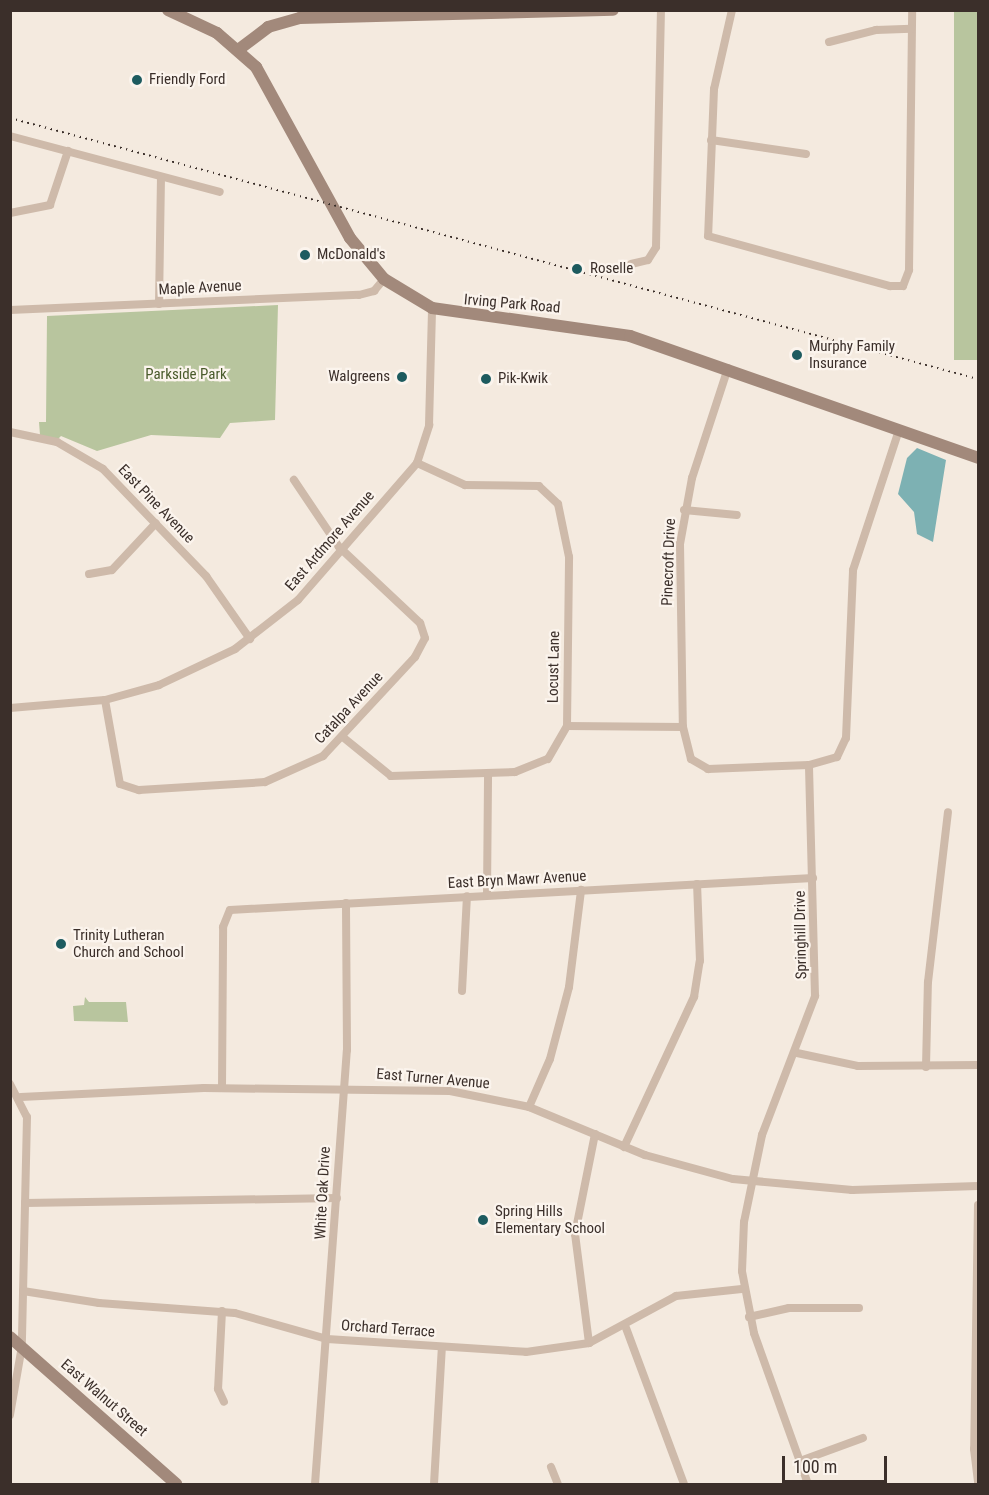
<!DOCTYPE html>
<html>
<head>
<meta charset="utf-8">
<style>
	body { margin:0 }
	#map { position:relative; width:989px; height:1495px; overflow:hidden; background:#f4eadf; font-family:"Roboto Condensed",sans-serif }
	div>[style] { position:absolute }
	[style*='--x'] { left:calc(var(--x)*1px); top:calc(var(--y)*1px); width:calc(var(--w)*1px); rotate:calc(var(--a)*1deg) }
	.green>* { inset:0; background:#b8c59e; transform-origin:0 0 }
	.water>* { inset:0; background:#7db1b3 }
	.street>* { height:8px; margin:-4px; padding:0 4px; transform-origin:4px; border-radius:4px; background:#cebaaa }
	.secondary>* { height:12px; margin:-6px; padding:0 6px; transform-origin:6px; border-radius:6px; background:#a2897b }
	.rail>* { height:2px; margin-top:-1px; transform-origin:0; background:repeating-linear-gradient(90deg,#3b2f2a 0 1.5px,transparent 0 6px) }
	.dots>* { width:16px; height:16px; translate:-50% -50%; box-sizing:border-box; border:3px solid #fbf4ed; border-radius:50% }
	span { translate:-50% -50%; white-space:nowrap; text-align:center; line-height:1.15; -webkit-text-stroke:4.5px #fbf4ed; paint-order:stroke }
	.poi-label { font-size:15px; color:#3b2f2a }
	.left { translate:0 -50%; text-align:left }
	.right { translate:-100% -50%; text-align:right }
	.street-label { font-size:15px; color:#3b2f2a }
	.park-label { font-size:15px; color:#4a5b2c }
	.frame { position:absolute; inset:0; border:12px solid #3b2f2a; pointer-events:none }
	.scale { position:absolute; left:782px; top:1456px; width:105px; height:27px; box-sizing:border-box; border:3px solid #3b2f2a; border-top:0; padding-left:8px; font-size:18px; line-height:21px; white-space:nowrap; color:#3b2f2a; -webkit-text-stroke:4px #fbf4ed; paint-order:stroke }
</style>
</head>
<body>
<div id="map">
	<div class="green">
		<div style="left:954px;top:11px;width:24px;height:349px"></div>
		<div style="clip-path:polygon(278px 305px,275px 420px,230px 423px,220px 438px,151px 435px,97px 451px,61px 436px,57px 440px,40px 435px,39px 422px,46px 422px,47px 316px)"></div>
		<div style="clip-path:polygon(85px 997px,89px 1002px,126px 1002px,128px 1022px,74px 1021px,73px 1006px,84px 1005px)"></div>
	</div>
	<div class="water">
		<div style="clip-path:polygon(917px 448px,946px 460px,933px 542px,917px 534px,914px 512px,898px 494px,907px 458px)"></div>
	</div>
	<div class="street">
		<div style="--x:732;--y:10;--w:81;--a:102.8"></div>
		<div style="--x:714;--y:89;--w:147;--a:92.3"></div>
		<div style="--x:708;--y:236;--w:189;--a:15.4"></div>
		<div style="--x:890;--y:286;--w:13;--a:0"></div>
		<div style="--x:903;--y:286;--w:17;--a:-69"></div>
		<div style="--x:909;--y:270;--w:260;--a:-89.3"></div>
		<div style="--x:829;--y:42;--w:49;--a:-14.3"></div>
		<div style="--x:876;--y:30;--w:35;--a:-2"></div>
		<div style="--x:10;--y:136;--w:217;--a:14.9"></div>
		<div style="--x:711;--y:140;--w:96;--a:8.4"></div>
		<div style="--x:10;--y:213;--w:41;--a:-11.3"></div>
		<div style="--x:50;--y:205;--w:57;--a:-71.6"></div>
		<div style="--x:631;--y:264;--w:17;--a:-13"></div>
		<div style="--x:648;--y:260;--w:15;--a:-58"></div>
		<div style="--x:656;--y:247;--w:237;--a:-88.8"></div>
		<div style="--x:159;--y:304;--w:127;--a:-89.1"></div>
		<div style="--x:10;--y:310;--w:349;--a:-2.5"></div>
		<div style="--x:359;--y:295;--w:16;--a:-15"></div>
		<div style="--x:374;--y:291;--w:16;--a:-50"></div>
		<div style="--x:728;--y:368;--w:116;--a:108.1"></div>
		<div style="--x:692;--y:478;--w:67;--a:100.3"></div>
		<div style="--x:680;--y:544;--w:183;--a:89.1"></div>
		<div style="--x:683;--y:727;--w:33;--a:76"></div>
		<div style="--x:691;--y:759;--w:20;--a:30"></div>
		<div style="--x:708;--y:769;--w:101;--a:-2.3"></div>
		<div style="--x:809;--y:765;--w:29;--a:-16"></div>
		<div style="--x:837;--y:757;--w:21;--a:-65"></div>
		<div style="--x:846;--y:738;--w:168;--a:-87.6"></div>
		<div style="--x:853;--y:570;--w:147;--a:-71.8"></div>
		<div style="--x:10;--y:432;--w:48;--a:12"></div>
		<div style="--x:57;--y:442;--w:53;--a:30.4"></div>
		<div style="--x:103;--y:469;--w:149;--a:46.1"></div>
		<div style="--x:206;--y:576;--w:77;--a:55.1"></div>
		<div style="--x:684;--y:510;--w:53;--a:5.4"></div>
		<div style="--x:89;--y:574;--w:23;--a:-10"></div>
		<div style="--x:112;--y:570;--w:64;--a:-46.9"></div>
		<div style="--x:105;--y:700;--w:85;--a:79.9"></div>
		<div style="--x:120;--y:784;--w:20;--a:18"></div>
		<div style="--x:139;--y:790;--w:126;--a:-3.6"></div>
		<div style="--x:265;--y:782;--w:64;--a:-24.1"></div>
		<div style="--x:323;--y:756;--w:135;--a:-47.1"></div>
		<div style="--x:415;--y:657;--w:21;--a:-62"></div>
		<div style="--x:425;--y:638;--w:16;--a:-108"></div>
		<div style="--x:420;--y:623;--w:111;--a:-136.8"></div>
		<div style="--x:339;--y:547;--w:81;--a:-123.9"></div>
		<div style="--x:10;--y:708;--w:95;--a:-4.8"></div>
		<div style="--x:105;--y:700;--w:56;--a:-15.5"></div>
		<div style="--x:159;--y:685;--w:84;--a:-25.3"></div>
		<div style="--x:235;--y:649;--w:80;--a:-37.9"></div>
		<div style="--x:298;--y:600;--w:181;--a:-49"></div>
		<div style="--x:417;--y:463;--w:40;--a:-72"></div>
		<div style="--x:429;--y:425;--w:117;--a:-88.5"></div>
		<div style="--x:567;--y:726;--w:116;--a:0.5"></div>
		<div style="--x:344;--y:738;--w:60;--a:39"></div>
		<div style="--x:391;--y:776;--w:124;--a:-1.8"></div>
		<div style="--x:515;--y:772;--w:35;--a:-22"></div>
		<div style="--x:548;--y:759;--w:38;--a:-60"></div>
		<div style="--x:567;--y:726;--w:169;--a:-89.3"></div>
		<div style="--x:569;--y:557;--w:54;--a:-101.7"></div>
		<div style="--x:558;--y:504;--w:26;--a:-137"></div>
		<div style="--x:539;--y:486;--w:74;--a:-179.2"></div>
		<div style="--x:465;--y:485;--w:53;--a:-155.4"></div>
		<div style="--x:487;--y:895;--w:122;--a:-89.5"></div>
		<div style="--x:462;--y:991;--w:95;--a:-87"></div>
		<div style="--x:797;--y:1053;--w:62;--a:12"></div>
		<div style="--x:858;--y:1066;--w:120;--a:-0.5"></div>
		<div style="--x:926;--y:1067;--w:85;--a:-88.7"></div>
		<div style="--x:928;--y:982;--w:171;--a:-83.3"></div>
		<div style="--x:10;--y:1084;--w:37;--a:63"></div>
		<div style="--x:27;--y:1117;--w:229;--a:91.3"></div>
		<div style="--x:22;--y:1346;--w:70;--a:99.9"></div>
		<div style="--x:222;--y:1088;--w:161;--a:-89.6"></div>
		<div style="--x:223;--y:927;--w:18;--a:-68"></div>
		<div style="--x:230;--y:910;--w:584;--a:-3.14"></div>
		<div style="--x:21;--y:1097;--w:183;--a:-2.8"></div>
		<div style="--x:204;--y:1088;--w:246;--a:0.7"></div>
		<div style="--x:450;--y:1091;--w:81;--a:11.4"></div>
		<div style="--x:529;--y:1107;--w:126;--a:22.5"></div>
		<div style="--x:645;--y:1155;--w:91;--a:15.3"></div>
		<div style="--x:733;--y:1179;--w:120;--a:5.3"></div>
		<div style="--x:852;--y:1190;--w:126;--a:-1.8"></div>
		<div style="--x:529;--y:1107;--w:52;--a:-66.4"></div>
		<div style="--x:550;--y:1059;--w:74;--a:-75.2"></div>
		<div style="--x:569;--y:987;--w:98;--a:-82.9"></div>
		<div style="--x:624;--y:1147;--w:166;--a:-65"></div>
		<div style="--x:694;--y:997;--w:36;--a:-81"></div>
		<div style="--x:700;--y:961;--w:77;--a:-92.2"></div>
		<div style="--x:25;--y:1203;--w:312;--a:-0.9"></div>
		<div style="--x:978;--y:1205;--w:244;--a:90.9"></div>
		<div style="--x:974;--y:1449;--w:35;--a:83"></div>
		<div style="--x:23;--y:1291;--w:77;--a:9"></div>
		<div style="--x:99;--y:1303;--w:136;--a:4.2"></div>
		<div style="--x:235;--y:1313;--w:96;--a:15.8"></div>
		<div style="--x:327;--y:1339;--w:199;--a:3.7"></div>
		<div style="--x:526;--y:1352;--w:64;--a:-8.1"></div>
		<div style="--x:589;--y:1343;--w:99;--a:-28.4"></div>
		<div style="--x:676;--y:1296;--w:66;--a:-6.1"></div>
		<div style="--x:222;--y:1311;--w:78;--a:92.9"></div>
		<div style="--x:218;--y:1389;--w:14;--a:65"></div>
		<div style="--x:749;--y:1317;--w:41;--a:-12.7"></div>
		<div style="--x:789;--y:1308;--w:70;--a:0"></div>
		<div style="--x:626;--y:1328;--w:166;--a:69.6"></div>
		<div style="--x:589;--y:1343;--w:110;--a:-97.3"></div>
		<div style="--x:575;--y:1234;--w:102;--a:-78.7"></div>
		<div style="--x:800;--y:1461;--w:67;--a:-20.1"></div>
		<div style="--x:551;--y:1467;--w:18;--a:68"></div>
		<div style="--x:315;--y:1484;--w:435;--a:-85.8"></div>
		<div style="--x:347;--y:1050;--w:147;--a:-90.4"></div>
		<div style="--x:434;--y:1484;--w:137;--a:-86.7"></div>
		<div style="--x:808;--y:1484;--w:160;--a:-109.7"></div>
		<div style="--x:754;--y:1333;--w:63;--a:-101"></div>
		<div style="--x:742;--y:1271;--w:49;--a:-87.7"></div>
		<div style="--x:744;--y:1222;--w:89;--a:-78.3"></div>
		<div style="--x:762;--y:1135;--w:149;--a:-69.1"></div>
		<div style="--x:815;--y:996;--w:231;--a:-91.5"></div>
	</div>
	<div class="secondary">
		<div style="--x:168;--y:10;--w:54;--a:25.1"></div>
		<div style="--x:217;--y:33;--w:52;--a:41.1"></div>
		<div style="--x:256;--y:67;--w:195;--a:61.2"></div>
		<div style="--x:350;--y:238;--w:53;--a:50.3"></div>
		<div style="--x:384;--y:279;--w:56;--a:31.1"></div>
		<div style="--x:432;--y:308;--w:200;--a:8"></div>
		<div style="--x:630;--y:336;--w:369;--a:19.3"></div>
		<div style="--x:238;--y:50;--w:38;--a:-37"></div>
		<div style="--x:268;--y:27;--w:33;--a:-16"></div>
		<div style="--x:300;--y:18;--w:313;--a:-1.5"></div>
		<div style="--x:10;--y:1337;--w:222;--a:41.5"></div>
	</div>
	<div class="rail">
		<div style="--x:10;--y:118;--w:1003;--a:15.09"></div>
	</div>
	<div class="dots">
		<div style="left:137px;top:80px;background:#1d5b5f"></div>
		<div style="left:305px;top:255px;background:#1d5b5f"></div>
		<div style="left:577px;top:269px;background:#1d5b5f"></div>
		<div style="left:797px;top:355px;background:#1d5b5f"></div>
		<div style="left:402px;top:377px;background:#1d5b5f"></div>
		<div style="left:486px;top:379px;background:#1d5b5f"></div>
		<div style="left:61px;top:944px;background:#1d5b5f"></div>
		<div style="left:483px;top:1220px;background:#1d5b5f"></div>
	</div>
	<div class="poi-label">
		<span class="left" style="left:149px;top:80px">Friendly Ford</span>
		<span class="left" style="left:317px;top:255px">McDonald's</span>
		<span class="left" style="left:590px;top:269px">Roselle</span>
		<span class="left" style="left:809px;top:355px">Murphy Family<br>Insurance</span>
		<span class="right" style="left:390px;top:377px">Walgreens</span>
		<span class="left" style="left:498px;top:379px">Pik-Kwik</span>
		<span class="left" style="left:73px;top:944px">Trinity Lutheran<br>Church and School</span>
		<span class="left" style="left:495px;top:1220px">Spring Hills<br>Elementary School</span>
	</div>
	<div class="street-label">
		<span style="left:200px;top:288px;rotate:-3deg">Maple Avenue</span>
		<span style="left:512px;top:304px;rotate:5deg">Irving Park Road</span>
		<span style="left:156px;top:504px;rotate:46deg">East Pine Avenue</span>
		<span style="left:330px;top:541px;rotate:-49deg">East Ardmore Avenue</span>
		<span style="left:669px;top:562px;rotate:-88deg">Pinecroft Drive</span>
		<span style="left:554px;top:667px;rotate:-89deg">Locust Lane</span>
		<span style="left:349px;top:708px;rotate:-47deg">Catalpa Avenue</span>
		<span style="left:517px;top:880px;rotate:-3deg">East Bryn Mawr Avenue</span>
		<span style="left:801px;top:935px;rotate:-91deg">Springhill Drive</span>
		<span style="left:433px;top:1079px;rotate:5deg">East Turner Avenue</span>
		<span style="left:323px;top:1193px;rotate:-87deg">White Oak Drive</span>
		<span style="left:388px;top:1329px;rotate:4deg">Orchard Terrace</span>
		<span style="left:104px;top:1398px;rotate:41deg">East Walnut Street</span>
	</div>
	<div class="park-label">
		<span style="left:186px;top:375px">Parkside Park</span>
	</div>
	<div class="frame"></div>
	<div class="scale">100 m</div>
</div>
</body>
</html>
